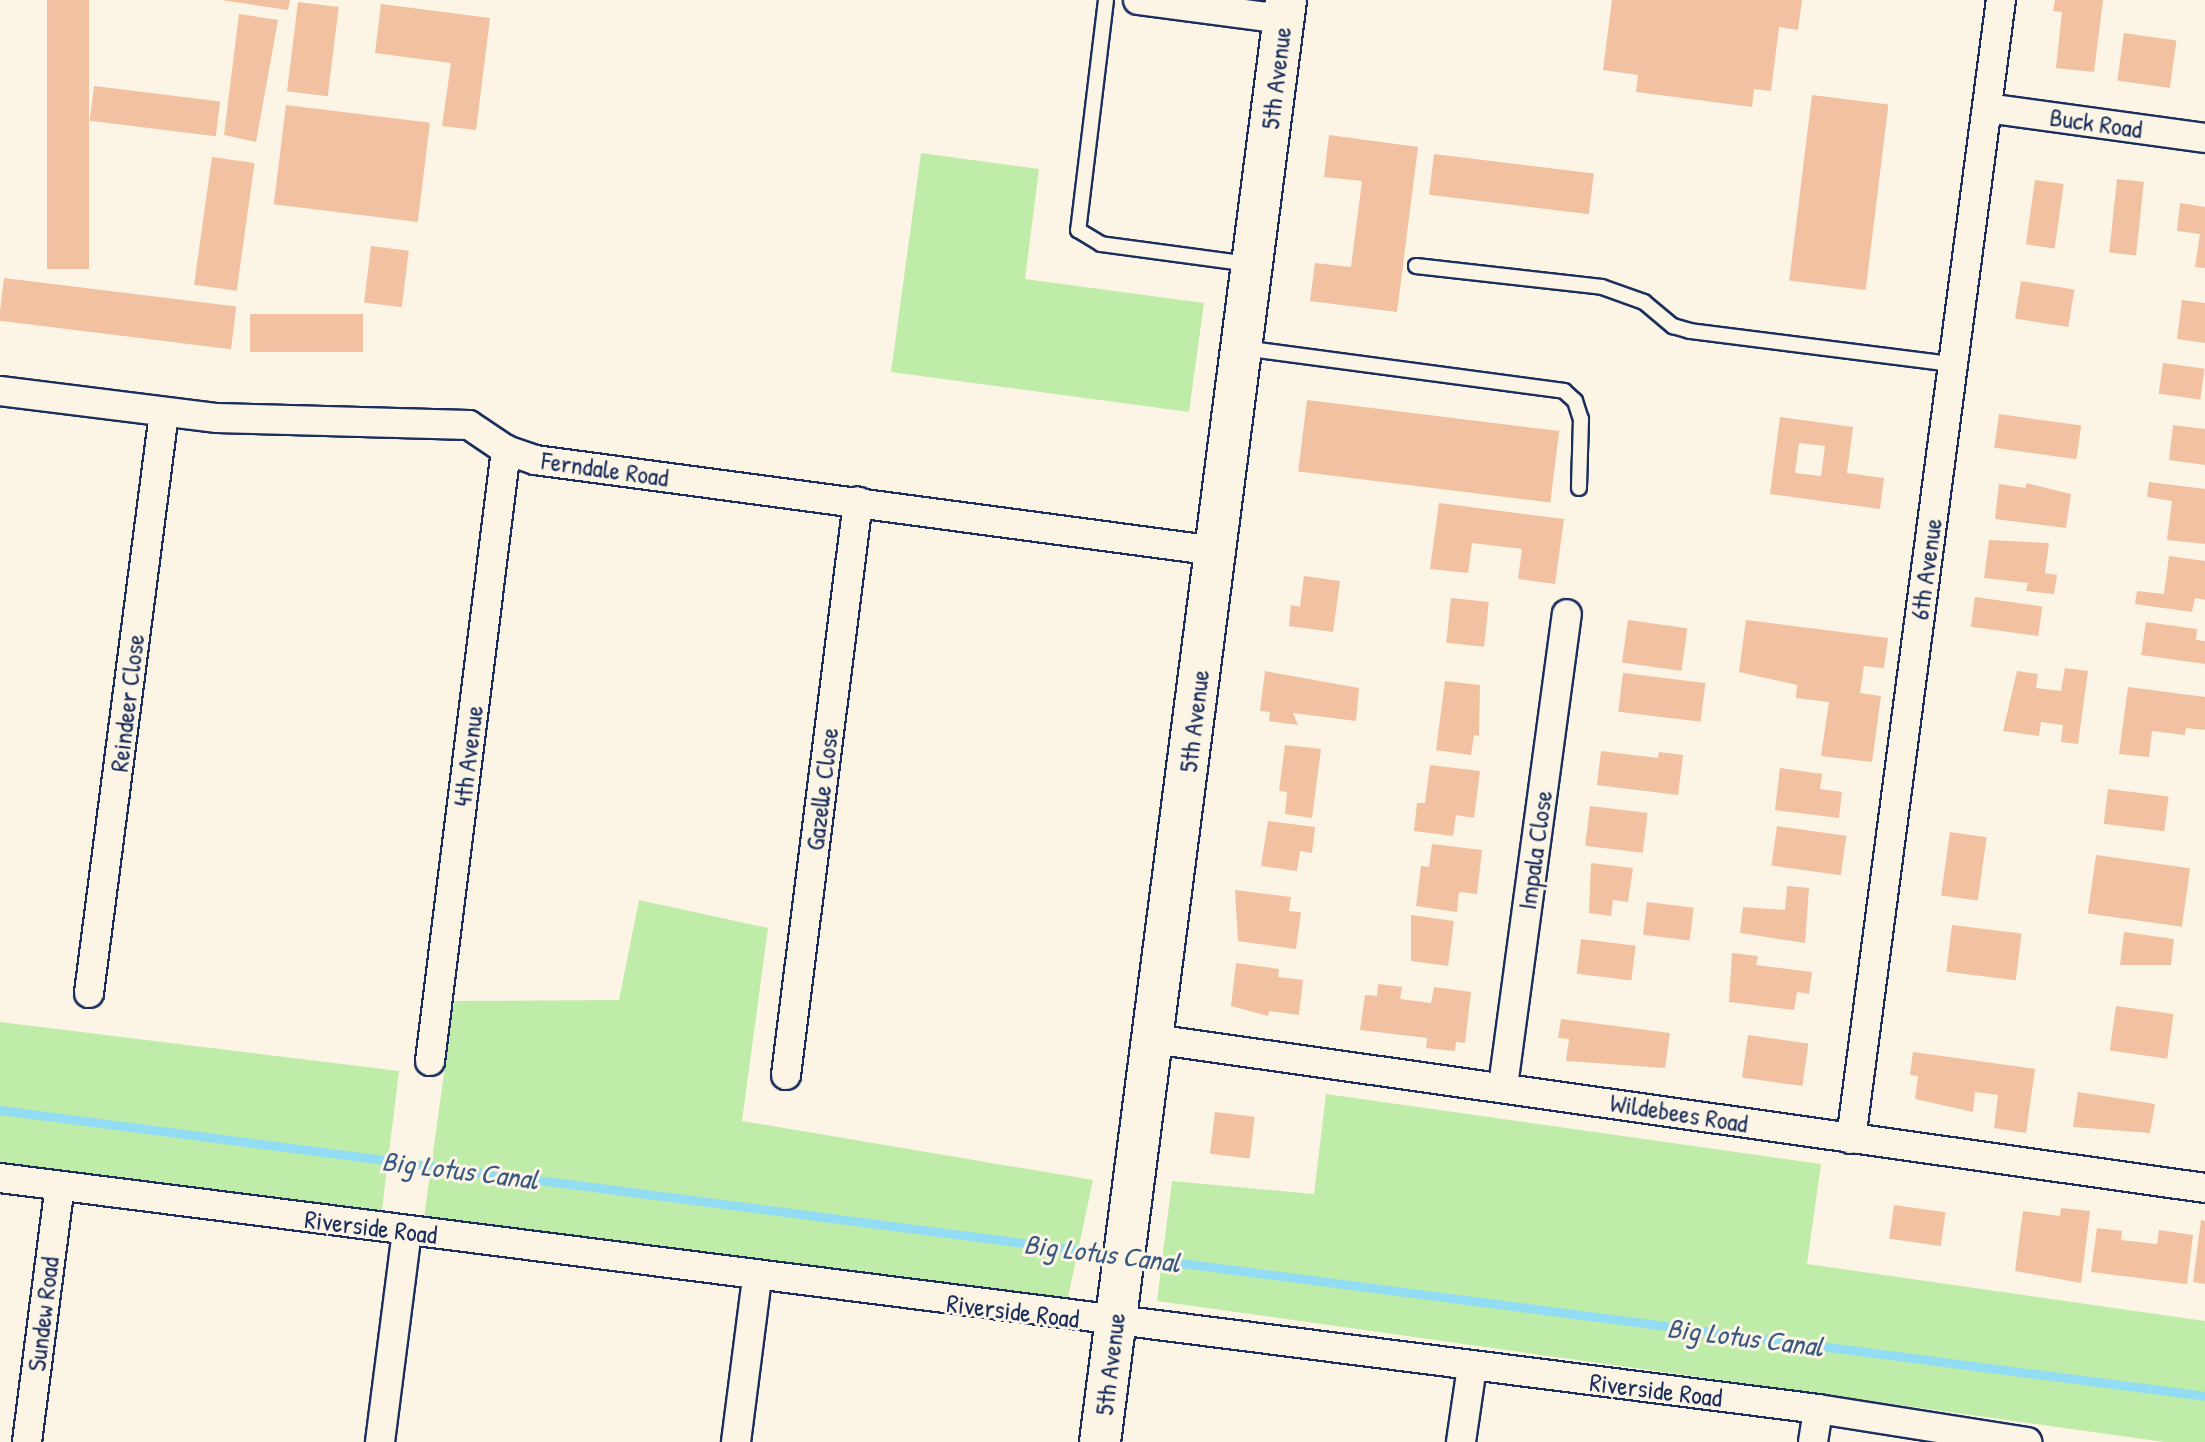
<!DOCTYPE html>
<html>
<head>
<meta charset="utf-8">
<style>
	body { margin:0 }
	#map { position:relative; width:2205px; height:1442px; overflow:hidden; background:#fcf5e5; font-family:"Patrick Hand",sans-serif }
	div>[style] { position:absolute }
	[style*='--x'] { left:calc(var(--x)*1px); top:calc(var(--y)*1px); width:calc(var(--w)*1px); rotate:calc(var(--a)*1deg) }
	.green>* { inset:0; background:#bfeca9; transform-origin:0 0 }
	.stream>* { height:9px; margin:-4.5px; padding:0 4.5px; transform-origin:4.5px; border-radius:4.5px; background:#92ddf3 }
	.building>* { inset:0; background:#f2c1a2; transform-origin:0 0 }
	.roads { filter:drop-shadow(2px 0 #1b2f5e) drop-shadow(-2px 0 #1b2f5e) drop-shadow(0 2px #1b2f5e) drop-shadow(0 -2px #1b2f5e) }
	.lane>* { height:14px; margin:-7px; padding:0 7px; transform-origin:7px; border-radius:7px; background:#fcf5e5 }
	.street>* { height:28px; margin:-14px; padding:0 14px; transform-origin:14px; border-radius:14px; background:#fcf5e5 }
	.secondary>* { height:40px; margin:-20px; padding:0 20px; transform-origin:20px; border-radius:20px; background:#fcf5e5 }
	span { translate:-50% -50%; white-space:nowrap; text-align:center; line-height:1.15; -webkit-text-stroke:6px #fcf5e5; paint-order:stroke }
	.street-label { font-size:26px; color:#1b2f5e }
	.water-label { font-size:28px; color:#395a83; font-style:italic }
</style>
</head>
<body>
<div id="map">
	<div class="green">
		<div style="clip-path:polygon(921px 153px,1039px 169px,1025px 279px,1204px 303px,1189px 412px,891px 372px)"></div>
		<div style="clip-path:polygon(639px 900px,768px 928px,742px 1121px,1093px 1180px,1067px 1302px,424px 1218px,454px 1001px,619px 1000px)"></div>
		<div style="left:0;top:1022px;width:402px;height:148px;rotate:7deg"></div>
		<div style="clip-path:polygon(1326px 1094px,1821px 1164px,1807px 1264px,2205px 1321px,2205px 1442px,2164px 1442px,1157px 1301px,1172px 1181px,1314px 1194px)"></div>
	</div>
	<div class="stream">
		<div style="--x:0;--y:1110;--w:1124;--a:7.41"></div>
		<div style="--x:1134;--y:1257;--w:1080;--a:7.39"></div>
	</div>
	<div class="building">
		<div style="left:47px;top:0;width:42px;height:269px"></div>
		<div style="clip-path:polygon(221px 0,290px 0,288px 10px)"></div>
		<div style="clip-path:polygon(1612px 0,1802px 0,1798px 30px,1779px 27px,1771px 91px,1754px 89px,1752px 107px,1636px 92px,1638px 75px,1603px 70px)"></div>
		<div style="clip-path:polygon(2055px 0,2103px 0,2094px 72px,2056px 68px,2062px 12px,2053px 11px)"></div>
		<div style="left:298px;top:2px;width:41px;height:90px;rotate:7deg"></div>
		<div style="clip-path:polygon(381px 4px,490px 18px,476px 130px,442px 126px,451px 63px,375px 53px)"></div>
		<div style="clip-path:polygon(239px 14px,278px 20px,256px 142px,224px 135px)"></div>
		<div style="left:2124px;top:33px;width:53px;height:48px;rotate:8deg"></div>
		<div style="left:94px;top:86px;width:127px;height:35px;rotate:7deg"></div>
		<div style="left:1812px;top:95px;width:77px;height:187px;rotate:7deg"></div>
		<div style="left:286px;top:105px;width:145px;height:100px;rotate:7deg"></div>
		<div style="clip-path:polygon(1329px 135px,1418px 147px,1397px 312px,1310px 301px,1315px 263px,1351px 267px,1362px 181px,1324px 177px)"></div>
		<div style="left:1434px;top:154px;width:161px;height:41px;rotate:7deg"></div>
		<div style="left:212px;top:157px;width:43px;height:129px;rotate:8deg"></div>
		<div style="left:2117px;top:179px;width:27px;height:74px;rotate:6deg"></div>
		<div style="left:2035px;top:180px;width:29px;height:65px;rotate:8deg"></div>
		<div style="clip-path:polygon(2180px 203px,2205px 207px,2205px 268px,2195px 267px,2200px 234px,2177px 231px)"></div>
		<div style="left:371px;top:246px;width:38px;height:57px;rotate:7deg"></div>
		<div style="left:4px;top:278px;width:234px;height:43px;rotate:7deg"></div>
		<div style="left:2021px;top:281px;width:54px;height:38px;rotate:9deg"></div>
		<div style="clip-path:polygon(2182px 300px,2205px 303px,2205px 343px,2177px 339px)"></div>
		<div style="left:363px;top:314px;width:38px;height:113px;rotate:90deg"></div>
		<div style="left:2163px;top:363px;width:42px;height:31px;rotate:8deg"></div>
		<div style="left:1307px;top:400px;width:254px;height:72px;rotate:7deg"></div>
		<div style="left:1999px;top:414px;width:83px;height:34px;rotate:8deg"></div>
		<div style="clip-path:polygon(evenodd,1780px 417px,1853px 427px,1847px 473px,1884px 478px,1880px 509px,1770px 494px,1780px 417px,1799px 443px,1825px 446px,1821px 476px,1795px 473px,1799px 443px)"></div>
		<div style="clip-path:polygon(2173px 425px,2205px 429px,2205px 465px,2169px 460px)"></div>
		<div style="clip-path:polygon(2149px 482px,2205px 489px,2205px 544px,2167px 540px,2172px 501px,2147px 497px)"></div>
		<div style="clip-path:polygon(2026px 483px,2071px 494px,2066px 528px,1995px 519px,1999px 484px,2026px 488px)"></div>
		<div style="clip-path:polygon(1439px 503px,1564px 519px,1555px 584px,1518px 579px,1522px 549px,1472px 543px,1468px 573px,1430px 569px)"></div>
		<div style="clip-path:polygon(1989px 540px,2049px 543px,2045px 573px,2057px 575px,2054px 594px,2026px 591px,2028px 583px,1984px 578px)"></div>
		<div style="clip-path:polygon(2169px 556px,2205px 561px,2205px 600px,2195px 598px,2192px 612px,2135px 604px,2137px 591px,2164px 594px)"></div>
		<div style="clip-path:polygon(1304px 576px,1340px 581px,1333px 632px,1289px 626px,1291px 605px,1300px 607px)"></div>
		<div style="left:1975px;top:597px;width:68px;height:30px;rotate:8deg"></div>
		<div style="left:1451px;top:598px;width:38px;height:45px;rotate:6deg"></div>
		<div style="left:1628px;top:620px;width:60px;height:43px;rotate:8deg"></div>
		<div style="clip-path:polygon(1746px 620px,1888px 638px,1884px 668px,1864px 666px,1860px 693px,1881px 696px,1872px 762px,1821px 756px,1829px 702px,1796px 698px,1797px 685px,1739px 672px)"></div>
		<div style="clip-path:polygon(2146px 622px,2197px 629px,2196px 640px,2205px 641px,2205px 664px,2141px 655px)"></div>
		<div style="clip-path:polygon(2065px 668px,2088px 671px,2078px 744px,2061px 742px,2063px 725px,2041px 722px,2039px 736px,2003px 731px,2017px 671px,2038px 674px,2036px 688px,2061px 691px)"></div>
		<div style="clip-path:polygon(1265px 671px,1359px 688px,1356px 721px,1293px 713px,1298px 725px,1269px 721px,1270px 712px,1260px 711px)"></div>
		<div style="left:1623px;top:673px;width:83px;height:39px;rotate:7deg"></div>
		<div style="clip-path:polygon(1445px 681px,1480px 685px,1479px 736px,1474px 735px,1471px 755px,1436px 750px)"></div>
		<div style="clip-path:polygon(2128px 687px,2205px 697px,2205px 730px,2186px 728px,2185px 735px,2152px 731px,2149px 757px,2119px 754px)"></div>
		<div style="clip-path:polygon(1285px 745px,1321px 749px,1312px 818px,1285px 814px,1287px 792px,1279px 791px)"></div>
		<div style="clip-path:polygon(1601px 751px,1658px 758px,1659px 752px,1683px 755px,1678px 795px,1597px 785px)"></div>
		<div style="clip-path:polygon(1430px 765px,1480px 771px,1474px 818px,1456px 815px,1453px 836px,1414px 831px,1417px 803px,1425px 803px)"></div>
		<div style="clip-path:polygon(1780px 768px,1822px 774px,1820px 789px,1842px 792px,1839px 818px,1775px 810px)"></div>
		<div style="left:2108px;top:789px;width:61px;height:35px;rotate:7deg"></div>
		<div style="left:1590px;top:806px;width:58px;height:40px;rotate:7deg"></div>
		<div style="clip-path:polygon(1268px 821px,1315px 827px,1312px 853px,1300px 851px,1297px 871px,1261px 866px)"></div>
		<div style="left:1777px;top:826px;width:70px;height:40px;rotate:8deg"></div>
		<div style="left:1950px;top:832px;width:37px;height:64px;rotate:8deg"></div>
		<div style="clip-path:polygon(1432px 844px,1482px 850px,1477px 894px,1459px 892px,1457px 912px,1416px 906px,1421px 866px,1429px 867px)"></div>
		<div style="left:2096px;top:855px;width:95px;height:59px;rotate:8deg"></div>
		<div style="clip-path:polygon(1591px 863px,1633px 868px,1628px 902px,1613px 900px,1611px 916px,1589px 913px)"></div>
		<div style="clip-path:polygon(1787px 886px,1809px 888px,1805px 943px,1740px 933px,1743px 907px,1785px 910px)"></div>
		<div style="clip-path:polygon(1235px 890px,1291px 897px,1289px 911px,1301px 912px,1296px 949px,1238px 941px)"></div>
		<div style="left:1647px;top:902px;width:47px;height:33px;rotate:7deg"></div>
		<div style="clip-path:polygon(1411px 915px,1454px 921px,1448px 966px,1411px 961px)"></div>
		<div style="left:1952px;top:925px;width:70px;height:47px;rotate:7deg"></div>
		<div style="clip-path:polygon(2124px 932px,2174px 939px,2171px 965px,2120px 965px)"></div>
		<div style="left:1581px;top:939px;width:55px;height:35px;rotate:7deg"></div>
		<div style="clip-path:polygon(1732px 953px,1758px 956px,1756px 965px,1812px 972px,1809px 994px,1797px 992px,1794px 1010px,1729px 1002px)"></div>
		<div style="clip-path:polygon(1236px 963px,1279px 969px,1278px 977px,1303px 980px,1299px 1015px,1269px 1011px,1268px 1016px,1231px 1006px)"></div>
		<div style="clip-path:polygon(1378px 984px,1402px 987px,1400px 999px,1431px 1003px,1434px 987px,1471px 992px,1465px 1043px,1456px 1042px,1455px 1051px,1426px 1048px,1427px 1038px,1360px 1030px,1365px 995px,1377px 996px)"></div>
		<div style="left:2116px;top:1006px;width:58px;height:45px;rotate:8deg"></div>
		<div style="clip-path:polygon(1561px 1019px,1670px 1033px,1665px 1068px,1566px 1061px,1569px 1039px,1558px 1038px)"></div>
		<div style="left:1748px;top:1035px;width:61px;height:43px;rotate:8deg"></div>
		<div style="clip-path:polygon(1913px 1052px,2035px 1069px,2026px 1133px,1994px 1128px,1998px 1095px,1975px 1092px,1973px 1112px,1915px 1099px,1918px 1076px,1910px 1075px)"></div>
		<div style="clip-path:polygon(2078px 1092px,2155px 1104px,2150px 1133px,2073px 1127px)"></div>
		<div style="left:1215px;top:1112px;width:40px;height:42px;rotate:7deg"></div>
		<div style="left:1894px;top:1205px;width:52px;height:34px;rotate:8deg"></div>
		<div style="clip-path:polygon(2061px 1208px,2090px 1211px,2081px 1283px,2015px 1271px,2023px 1211px,2060px 1216px)"></div>
		<div style="clip-path:polygon(2201px 1220px,2205px 1221px,2205px 1284px,2193px 1282px)"></div>
		<div style="clip-path:polygon(2097px 1228px,2122px 1231px,2121px 1240px,2157px 1244px,2159px 1230px,2193px 1235px,2187px 1284px,2091px 1272px)"></div>
	</div>
	<div class="roads">
		<div class="lane">
			<div style="--x:1106;--y:0;--w:232;--a:96.9"></div>
			<div style="--x:1078;--y:230;--w:27;--a:31"></div>
			<div style="--x:1101;--y:244;--w:149;--a:7.7"></div>
			<div style="--x:1416;--y:266;--w:187;--a:6.4"></div>
			<div style="--x:1602;--y:287;--w:45;--a:19.7"></div>
			<div style="--x:1644;--y:302;--w:38;--a:40"></div>
			<div style="--x:1673;--y:326;--w:18;--a:16"></div>
			<div style="--x:1690;--y:331;--w:265;--a:7.2"></div>
			<div style="--x:1243;--y:348;--w:324;--a:7.6"></div>
			<div style="--x:1564;--y:391;--w:15;--a:42"></div>
			<div style="--x:1575;--y:401;--w:19;--a:72"></div>
			<div style="--x:1581;--y:419;--w:69;--a:91.7"></div>
		</div>
		<div class="street">
			<div style="--x:1138;--y:0;--w:146;--a:7.5"></div>
			<div style="--x:1987;--y:108;--w:220;--a:7.8"></div>
			<div style="--x:0;--y:391;--w:219;--a:7.1"></div>
			<div style="--x:217;--y:418;--w:252;--a:1.6"></div>
			<div style="--x:469;--y:425;--w:45;--a:34"></div>
			<div style="--x:506;--y:450;--w:31;--a:19"></div>
			<div style="--x:535;--y:460;--w:687;--a:7.61"></div>
			<div style="--x:89;--y:993;--w:585;--a:-82.63"></div>
			<div style="--x:1153;--y:1039;--w:1062;--a:8.06"></div>
			<div style="--x:430;--y:1061;--w:616;--a:-82.91"></div>
			<div style="--x:786;--y:1075;--w:578;--a:-82.84"></div>
			<div style="--x:1503;--y:1086;--w:476;--a:-82.3"></div>
			<div style="--x:1851;--y:1139;--w:1149;--a:-82.5"></div>
			<div style="--x:0;--y:1178;--w:1833;--a:7.24"></div>
			<div style="--x:1818;--y:1409;--w:212;--a:9"></div>
			<div style="--x:27;--y:1442;--w:258;--a:-82.7"></div>
			<div style="--x:380;--y:1442;--w:212;--a:-82.7"></div>
			<div style="--x:736;--y:1442;--w:166;--a:-82.7"></div>
			<div style="--x:1461;--y:1442;--w:76;--a:-81.7"></div>
			<div style="--x:1813;--y:1442;--w:33;--a:-81"></div>
		</div>
		<div class="secondary">
			<div style="--x:1100;--y:1442;--w:1454;--a:-82.65"></div>
		</div>
	</div>
	<div class="street-label">
		<span style="left:1276px;top:78px;rotate:-83deg">5th Avenue</span>
		<span style="left:2096px;top:123px;rotate:8deg">Buck Road</span>
		<span style="left:605px;top:469px;rotate:8deg">Ferndale Road</span>
		<span style="left:1926px;top:569px;rotate:-82deg">6th Avenue</span>
		<span style="left:127px;top:703px;rotate:-83deg">Reindeer Close</span>
		<span style="left:1194px;top:721px;rotate:-83deg">5th Avenue</span>
		<span style="left:468px;top:756px;rotate:-83deg">4th Avenue</span>
		<span style="left:822px;top:789px;rotate:-83deg">Gazelle Close</span>
		<span style="left:1535px;top:850px;rotate:-82deg">Impala Close</span>
		<span style="left:1679px;top:1113px;rotate:9deg">Wildebees Road</span>
		<span style="left:371px;top:1227px;rotate:7deg">Riverside Road</span>
		<span style="left:1013px;top:1311px;rotate:7deg">Riverside Road</span>
		<span style="left:43px;top:1314px;rotate:-83deg">Sundew Road</span>
		<span style="left:1110px;top:1364px;rotate:-83deg">5th Avenue</span>
		<span style="left:1656px;top:1390px;rotate:7deg">Riverside Road</span>
	</div>
	<div class="water-label">
		<span style="left:460px;top:1170px;rotate:7deg">Big Lotus Canal</span>
		<span style="left:1102px;top:1253px;rotate:7deg">Big Lotus Canal</span>
		<span style="left:1745px;top:1337px;rotate:7deg">Big Lotus Canal</span>
	</div>
</div>
</body>
</html>
